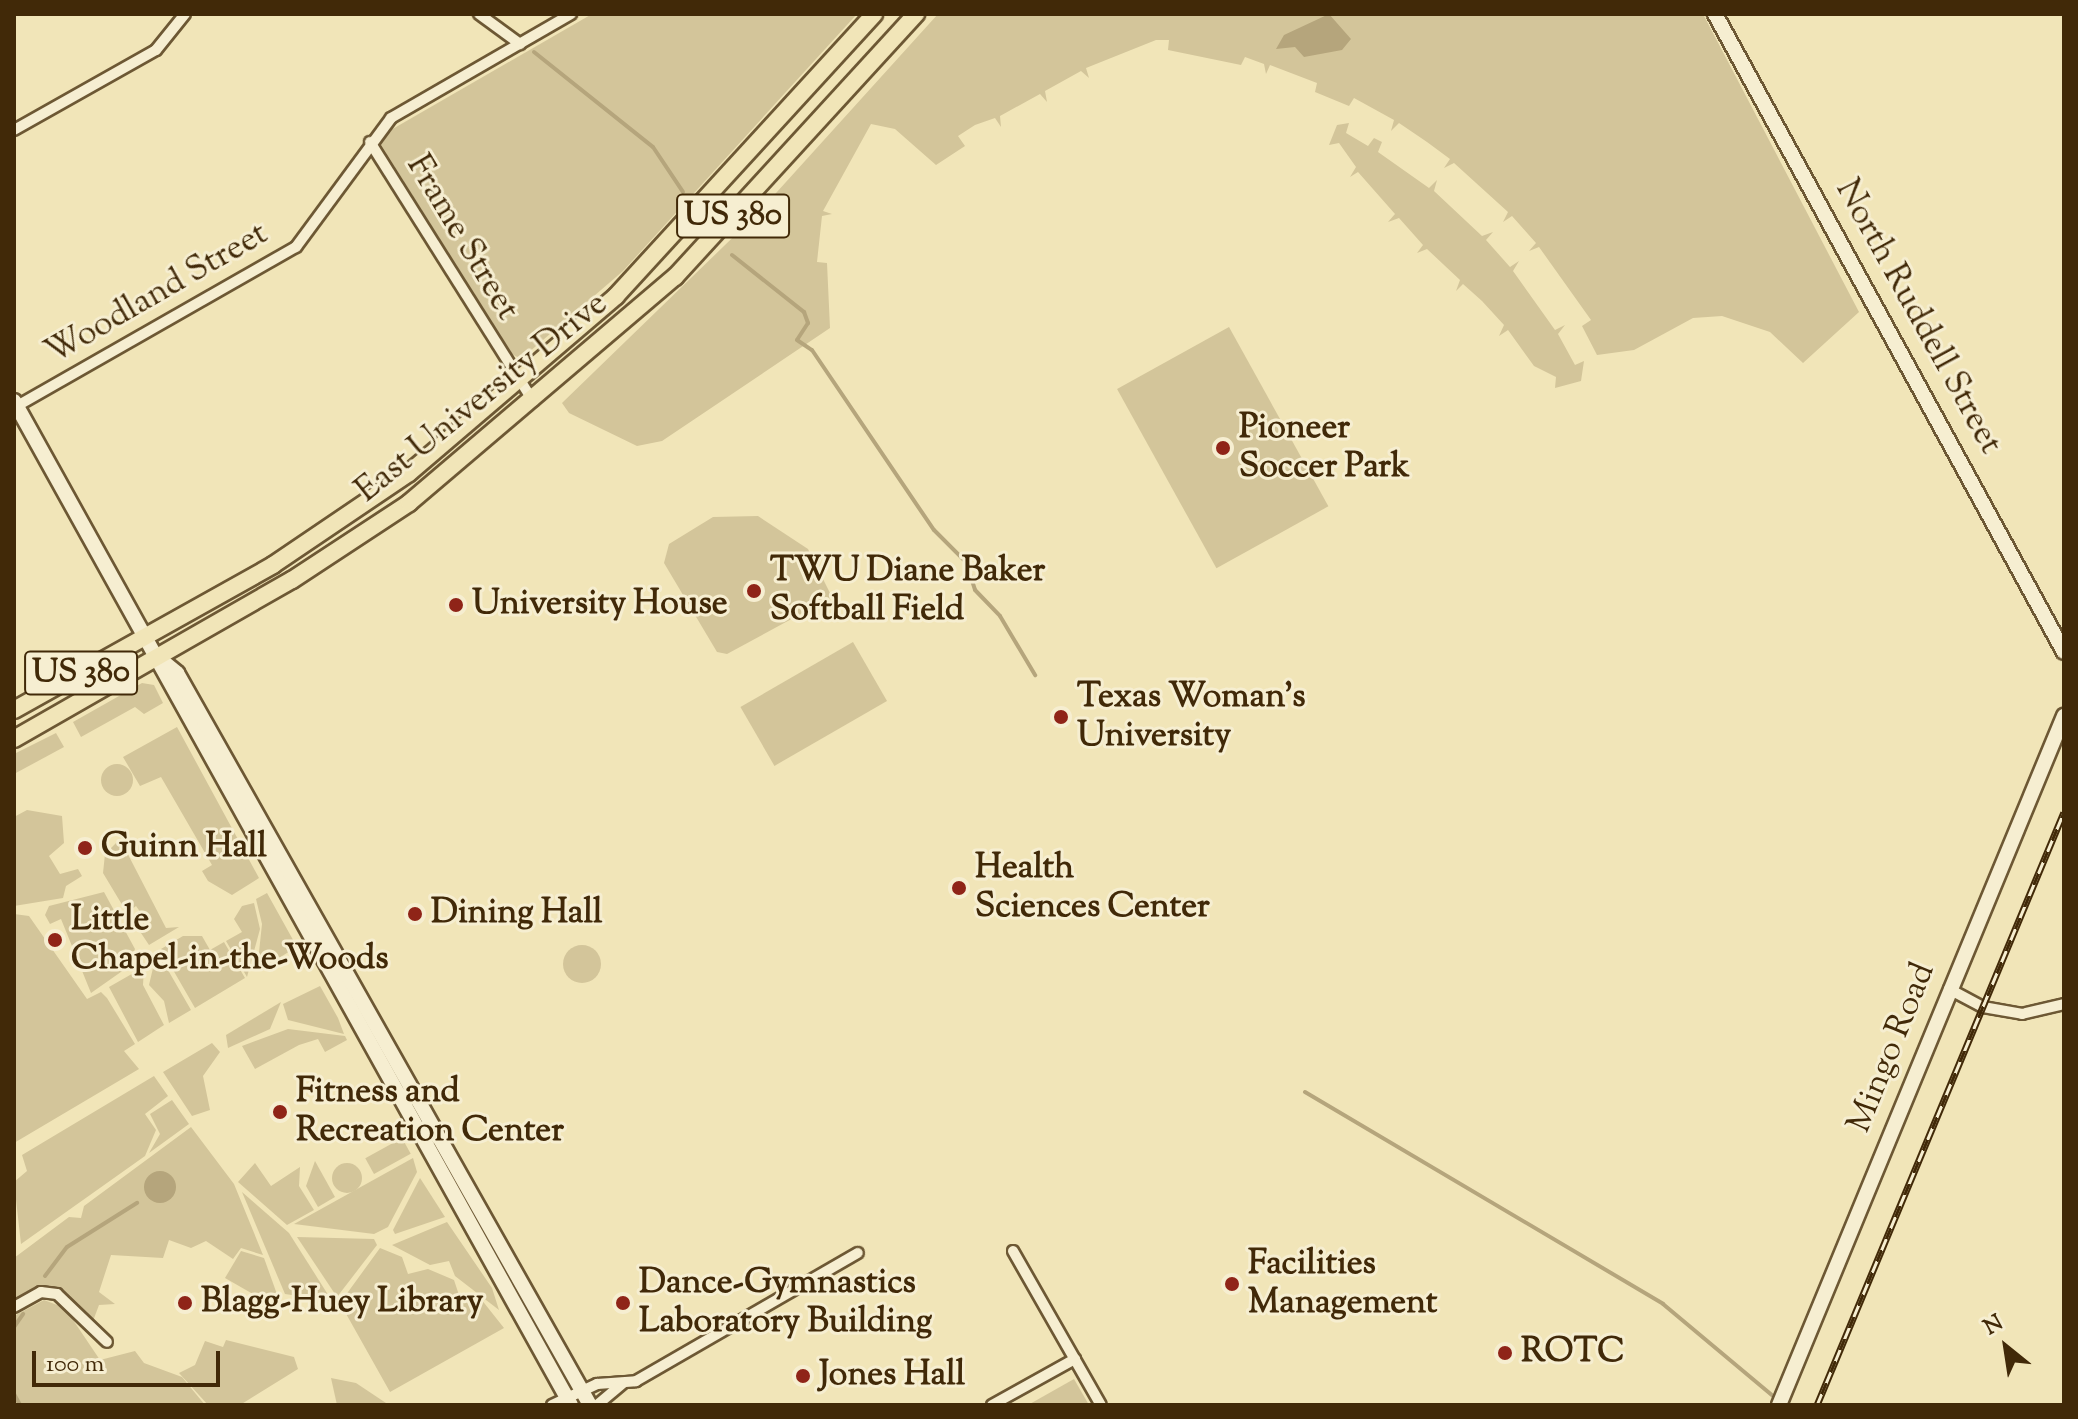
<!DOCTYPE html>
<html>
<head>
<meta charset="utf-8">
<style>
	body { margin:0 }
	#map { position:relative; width:2078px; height:1419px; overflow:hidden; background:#f1e5b8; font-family:"Sorts Mill Goudy",serif }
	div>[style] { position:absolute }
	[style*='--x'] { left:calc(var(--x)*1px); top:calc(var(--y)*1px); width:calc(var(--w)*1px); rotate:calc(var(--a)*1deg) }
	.green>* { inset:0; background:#d3c59a; transform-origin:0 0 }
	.round { border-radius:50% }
	.water>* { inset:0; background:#b5a57c }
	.stream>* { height:4px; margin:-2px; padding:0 2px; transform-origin:2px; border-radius:2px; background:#b5a57c }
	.roads { filter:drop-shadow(2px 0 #6d5834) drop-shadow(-2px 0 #6d5834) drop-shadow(0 2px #6d5834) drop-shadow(0 -2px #6d5834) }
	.street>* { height:10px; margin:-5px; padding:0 5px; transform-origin:5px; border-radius:5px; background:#f6eed1 }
	.secondary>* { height:14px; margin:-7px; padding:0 7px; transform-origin:7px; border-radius:7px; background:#f6eed1 }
	.primary>* { height:16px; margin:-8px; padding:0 8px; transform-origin:8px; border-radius:8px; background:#f1e5b8 }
	.rail>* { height:7px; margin-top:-3.5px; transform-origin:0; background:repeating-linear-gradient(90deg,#f6eed1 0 12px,#412908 0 24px); box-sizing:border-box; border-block:2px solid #412908 }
	.dots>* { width:22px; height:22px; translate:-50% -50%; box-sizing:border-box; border:4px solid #f6eed1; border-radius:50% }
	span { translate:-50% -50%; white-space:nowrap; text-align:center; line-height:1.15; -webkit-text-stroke:6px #f6eed1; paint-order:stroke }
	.shield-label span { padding:2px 6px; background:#f6eed1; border:2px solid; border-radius:6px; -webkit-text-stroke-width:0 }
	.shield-label { font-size:32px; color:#412908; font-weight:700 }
	.street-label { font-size:34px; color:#412908 }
	.poi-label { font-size:34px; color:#412908; font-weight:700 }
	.left { translate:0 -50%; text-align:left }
	.frame { position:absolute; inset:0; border:16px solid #412908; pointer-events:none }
	.north { position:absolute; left:1966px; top:1307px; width:80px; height:80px; -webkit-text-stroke:6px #f6eed1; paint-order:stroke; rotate:330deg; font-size:22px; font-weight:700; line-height:32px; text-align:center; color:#412908 }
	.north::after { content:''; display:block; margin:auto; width:28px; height:36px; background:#412908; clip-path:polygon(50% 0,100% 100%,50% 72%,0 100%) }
	.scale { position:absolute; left:32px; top:1351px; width:188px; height:36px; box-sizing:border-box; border:4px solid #412908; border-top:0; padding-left:10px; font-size:24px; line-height:28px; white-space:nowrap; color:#412908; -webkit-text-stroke:6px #f6eed1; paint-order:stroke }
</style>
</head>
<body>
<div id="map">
	<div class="green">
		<div style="clip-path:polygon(592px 14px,857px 14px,623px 271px,521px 359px,510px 353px,377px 138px)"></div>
		<div style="clip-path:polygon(938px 14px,1703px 14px,1859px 312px,1803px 363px,1770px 332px,1722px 316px,1693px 318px,1634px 350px,1597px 355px,1582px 326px,1591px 320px,1539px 247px,1529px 251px,1536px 243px,1512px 216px,1503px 222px,1508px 212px,1454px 163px,1444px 168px,1450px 159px,1427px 142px,1399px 123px,1391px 131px,1394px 120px,1354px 98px,1349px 106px,1315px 92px,1317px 83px,1270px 65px,1266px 74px,1264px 64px,1245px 57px,1241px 65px,1168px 50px,1169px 40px,1156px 40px,1086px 68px,1089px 78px,1081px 71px,1045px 91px,1047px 102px,1040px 94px,1000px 116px,1001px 127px,995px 118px,975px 125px,958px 136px,965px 146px,936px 165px,895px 129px,871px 124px,823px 211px,832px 214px,822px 216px,817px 262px,827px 263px,830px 328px,662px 441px,637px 446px,569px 413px,562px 403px,757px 214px)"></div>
		<div style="clip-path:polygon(1349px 123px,1346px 133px,1368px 146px,1374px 138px,1382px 142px,1378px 152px,1429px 188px,1437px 180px,1434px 191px,1482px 236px,1493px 232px,1486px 240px,1510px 267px,1519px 261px,1513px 271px,1555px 330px,1565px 325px,1558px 334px,1575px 365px,1584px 361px,1581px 381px,1555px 388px,1556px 377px,1534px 366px,1508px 330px,1499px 336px,1504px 325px,1482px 301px,1463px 284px,1456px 291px,1460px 280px,1427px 249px,1417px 253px,1423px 245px,1399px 218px,1388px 222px,1395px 214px,1358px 172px,1350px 177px,1356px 167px,1339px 143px,1329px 145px,1337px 125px)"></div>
		<div style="left:1229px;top:327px;width:205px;height:128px;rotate:61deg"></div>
		<div style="clip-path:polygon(758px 516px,808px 549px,832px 597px,727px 654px,717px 652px,664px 563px,669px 544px,713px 517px)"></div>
		<div style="left:853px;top:642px;width:68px;height:130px;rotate:60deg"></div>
		<div style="clip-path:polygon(142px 683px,154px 685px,163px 703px,144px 714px,135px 707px,81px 737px,73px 722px)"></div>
		<div style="clip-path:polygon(177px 727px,259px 878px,232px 895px,208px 881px,202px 871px,212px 865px,161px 777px,140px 786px,123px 757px)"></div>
		<div style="clip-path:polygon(56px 733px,64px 747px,14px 774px,14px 754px)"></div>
		<div class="round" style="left:101px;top:764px;width:32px;height:32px"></div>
		<div style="clip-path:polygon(27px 810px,62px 816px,64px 843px,49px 856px,60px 874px,78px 869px,82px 876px,66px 886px,63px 898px,14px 906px,14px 817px)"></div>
		<div style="clip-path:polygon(120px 839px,166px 928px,179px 927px,149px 945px,137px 927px,146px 920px,136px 906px,127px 913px,103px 873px,105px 854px)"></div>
		<div style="clip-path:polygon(104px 892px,135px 949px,128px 967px,91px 993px,61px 919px,50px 924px,45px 915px,49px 906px)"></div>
		<div style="clip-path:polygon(267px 893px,297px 947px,257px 971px,262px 924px,256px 899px)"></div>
		<div style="clip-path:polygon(254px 903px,260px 929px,247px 977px,226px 941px,242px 932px,234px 919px,242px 906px)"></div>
		<div style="clip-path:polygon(14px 914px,29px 916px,87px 999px,101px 992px,107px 998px,135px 1044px,124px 1051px,139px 1069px,14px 1143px)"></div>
		<div style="clip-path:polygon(183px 936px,202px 936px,210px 950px,224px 942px,245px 978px,195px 1008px,161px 949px)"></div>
		<div class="round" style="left:563px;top:945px;width:38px;height:38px"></div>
		<div style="clip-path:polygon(157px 951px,191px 1010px,169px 1023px,164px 1001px,149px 985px)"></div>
		<div style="clip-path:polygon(144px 967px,143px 985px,164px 1025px,138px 1042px,109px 987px)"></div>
		<div style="clip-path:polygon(320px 986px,338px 1018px,344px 1034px,288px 1020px,283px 1004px)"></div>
		<div style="clip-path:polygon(281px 1002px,270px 1029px,228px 1048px,226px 1035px)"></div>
		<div style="clip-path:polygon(288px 1029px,345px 1036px,347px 1040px,325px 1052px,318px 1039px,299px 1045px,255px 1069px,242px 1046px)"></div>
		<div style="clip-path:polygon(212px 1043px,220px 1052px,203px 1076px,210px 1110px,192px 1116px,163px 1072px)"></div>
		<div style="clip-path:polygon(154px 1076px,168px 1096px,145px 1114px,156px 1130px,145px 1156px,21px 1244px,14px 1182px,27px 1171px,22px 1155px)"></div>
		<div style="clip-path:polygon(172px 1100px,189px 1124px,149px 1153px,160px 1134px,150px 1114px)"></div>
		<div style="clip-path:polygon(191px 1127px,234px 1184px,263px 1255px,241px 1248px,233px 1259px,206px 1241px,191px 1248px,169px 1240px,163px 1258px,111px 1255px,99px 1292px,115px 1304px,99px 1305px,93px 1321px,58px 1287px,41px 1286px,14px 1300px,14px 1258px,69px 1217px,81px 1218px,84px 1206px)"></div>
		<div style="left:402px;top:1138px;width:18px;height:42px;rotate:61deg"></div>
		<div style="clip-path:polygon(413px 1158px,417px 1172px,388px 1227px,374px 1234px,294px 1224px)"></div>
		<div style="clip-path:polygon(315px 1161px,335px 1197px,318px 1207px,306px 1186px)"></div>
		<div class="round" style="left:332px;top:1163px;width:30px;height:30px"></div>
		<div style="clip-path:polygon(255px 1163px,271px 1186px,300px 1167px,299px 1186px,314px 1210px,287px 1225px,238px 1182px)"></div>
		<div style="clip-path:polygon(420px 1178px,445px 1217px,395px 1234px,393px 1230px)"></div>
		<div style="clip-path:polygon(242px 1192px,289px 1233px,332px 1301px,285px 1294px)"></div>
		<div style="clip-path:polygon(447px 1222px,492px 1288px,499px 1310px,455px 1276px,449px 1261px,430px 1265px,392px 1245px)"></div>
		<div style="clip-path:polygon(297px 1237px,374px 1239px,377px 1245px,337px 1297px)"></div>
		<div style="clip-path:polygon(380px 1248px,402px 1257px,408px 1274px,428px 1269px,454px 1280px,459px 1295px,477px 1294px,504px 1328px,390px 1392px,340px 1303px)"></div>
		<div style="clip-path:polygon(241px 1251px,264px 1258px,283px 1311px,225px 1278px)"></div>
		<div style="clip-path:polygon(44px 1300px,65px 1308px,100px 1360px,135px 1351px,144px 1363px,182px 1377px,205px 1405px,14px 1405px,14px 1316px)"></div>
		<div style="clip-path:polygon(226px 1340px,294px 1357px,298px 1369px,240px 1405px,208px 1405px,179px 1373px,195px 1365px,205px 1341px,223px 1347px)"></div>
		<div style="clip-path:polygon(331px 1378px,356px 1383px,389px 1405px,337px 1405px)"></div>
		<div style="clip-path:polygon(1074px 1379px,1089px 1405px,1028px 1405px)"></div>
	</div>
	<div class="water">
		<div style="clip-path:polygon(1329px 14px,1351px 39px,1342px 50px,1304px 57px,1295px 47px,1276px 49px,1284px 35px)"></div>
		<div class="round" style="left:144px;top:1171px;width:32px;height:32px"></div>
	</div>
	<div class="stream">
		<div style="--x:534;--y:52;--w:152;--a:38.6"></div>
		<div style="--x:653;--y:147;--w:54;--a:56.3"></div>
		<div style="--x:732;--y:255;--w:92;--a:38.4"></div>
		<div style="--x:804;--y:312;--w:12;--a:70"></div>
		<div style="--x:808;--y:323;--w:20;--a:123"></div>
		<div style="--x:797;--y:340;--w:18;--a:34"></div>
		<div style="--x:812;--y:350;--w:217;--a:55.9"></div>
		<div style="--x:934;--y:530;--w:45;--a:45"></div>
		<div style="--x:966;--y:562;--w:29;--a:72"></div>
		<div style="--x:975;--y:590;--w:36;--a:46"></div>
		<div style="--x:1000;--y:616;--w:69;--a:59.3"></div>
		<div style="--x:1305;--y:1092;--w:416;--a:30.6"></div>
		<div style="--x:1663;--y:1304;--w:150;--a:39.9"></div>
		<div style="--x:45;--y:1276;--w:36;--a:-53"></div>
		<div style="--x:67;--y:1247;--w:83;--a:-32.2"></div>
		<div style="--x:14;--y:1327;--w:16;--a:-55"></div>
		<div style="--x:14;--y:1394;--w:13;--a:61"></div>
	</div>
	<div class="roads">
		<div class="street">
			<div style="--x:479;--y:14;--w:51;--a:36.2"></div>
			<div style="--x:14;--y:130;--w:163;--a:-29.4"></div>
			<div style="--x:156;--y:50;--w:46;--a:-51.1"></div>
			<div style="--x:370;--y:142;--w:306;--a:57.8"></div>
			<div style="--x:17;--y:406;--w:321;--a:-29.7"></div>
			<div style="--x:296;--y:247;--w:160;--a:-53.6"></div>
			<div style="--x:391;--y:118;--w:208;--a:-30"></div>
			<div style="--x:1949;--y:989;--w:38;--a:28"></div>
			<div style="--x:1983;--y:1007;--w:40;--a:10"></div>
			<div style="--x:2022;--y:1014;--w:43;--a:-13.4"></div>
			<div style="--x:1013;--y:1251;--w:177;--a:60.3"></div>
			<div style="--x:14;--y:1307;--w:31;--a:-29"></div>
			<div style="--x:41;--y:1292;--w:16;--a:7"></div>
			<div style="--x:57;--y:1294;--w:69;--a:43.8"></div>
			<div style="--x:552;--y:1405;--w:50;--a:-25"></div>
			<div style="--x:597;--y:1384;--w:39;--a:-4"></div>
			<div style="--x:636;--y:1381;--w:256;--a:-30"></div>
			<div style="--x:597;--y:1405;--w:34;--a:-40"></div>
			<div style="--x:992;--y:1405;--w:95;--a:-29"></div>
		</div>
		<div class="secondary">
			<div style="--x:1715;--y:14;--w:727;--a:61.32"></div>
			<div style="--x:14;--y:401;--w:1148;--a:60.98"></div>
			<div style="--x:160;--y:659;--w:22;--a:39"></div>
			<div style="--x:177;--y:673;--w:840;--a:60.57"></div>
			<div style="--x:1779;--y:1405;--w:746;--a:-67.53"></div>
		</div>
		<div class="primary">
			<div style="--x:14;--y:710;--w:297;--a:-29.2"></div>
			<div style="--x:273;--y:565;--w:164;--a:-34.1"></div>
			<div style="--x:409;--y:473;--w:272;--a:-40.5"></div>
			<div style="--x:616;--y:296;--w:382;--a:-47.5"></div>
			<div style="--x:14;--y:739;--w:320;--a:-29.8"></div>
			<div style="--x:292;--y:580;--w:140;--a:-33.3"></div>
			<div style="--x:409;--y:503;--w:349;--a:-40.4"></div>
			<div style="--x:675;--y:277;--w:357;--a:-47.5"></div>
		</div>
	</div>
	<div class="rail">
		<div style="--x:1817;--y:1405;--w:642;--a:-67.39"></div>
	</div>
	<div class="dots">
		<div style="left:1223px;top:448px;background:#8f2418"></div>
		<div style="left:754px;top:591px;background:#8f2418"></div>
		<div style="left:456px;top:605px;background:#8f2418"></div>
		<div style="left:1061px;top:717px;background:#8f2418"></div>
		<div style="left:85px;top:848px;background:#8f2418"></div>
		<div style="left:959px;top:888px;background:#8f2418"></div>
		<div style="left:415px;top:914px;background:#8f2418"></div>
		<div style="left:55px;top:940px;background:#8f2418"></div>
		<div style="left:280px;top:1112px;background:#8f2418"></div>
		<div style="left:1232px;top:1284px;background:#8f2418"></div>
		<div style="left:185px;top:1303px;background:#8f2418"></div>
		<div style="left:623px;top:1303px;background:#8f2418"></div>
		<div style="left:1505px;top:1353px;background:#8f2418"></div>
		<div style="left:803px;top:1376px;background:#8f2418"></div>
	</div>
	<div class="shield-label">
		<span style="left:733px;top:216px">US 380</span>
		<span style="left:81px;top:673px">US 380</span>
	</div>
	<div class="street-label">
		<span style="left:462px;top:238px;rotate:59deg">Frame Street</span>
		<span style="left:157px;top:294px;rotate:-30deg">Woodland Street</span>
		<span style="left:1918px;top:317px;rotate:61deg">North Ruddell Street</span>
		<span style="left:482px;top:398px;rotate:-39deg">East University Drive</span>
		<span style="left:1892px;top:1048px;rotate:-68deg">Mingo Road</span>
	</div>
	<div class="poi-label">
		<span class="left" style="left:1239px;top:448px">Pioneer<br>Soccer Park</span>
		<span class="left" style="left:770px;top:591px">TWU Diane Baker<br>Softball Field</span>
		<span class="left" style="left:472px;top:605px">University House</span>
		<span class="left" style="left:1077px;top:717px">Texas Woman's<br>University</span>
		<span class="left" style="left:101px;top:848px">Guinn Hall</span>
		<span class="left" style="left:975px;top:888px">Health<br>Sciences Center</span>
		<span class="left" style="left:431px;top:914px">Dining Hall</span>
		<span class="left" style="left:71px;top:940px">Little<br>Chapel-in-the-Woods</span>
		<span class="left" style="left:296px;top:1112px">Fitness and<br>Recreation Center</span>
		<span class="left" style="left:1248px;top:1284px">Facilities<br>Management</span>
		<span class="left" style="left:639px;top:1303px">Dance-Gymnastics<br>Laboratory Building</span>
		<span class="left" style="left:201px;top:1303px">Blagg-Huey Library</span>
		<span class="left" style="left:1521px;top:1353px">ROTC</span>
		<span class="left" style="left:819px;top:1376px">Jones Hall</span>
	</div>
	<div class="frame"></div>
	<div class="north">N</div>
	<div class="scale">100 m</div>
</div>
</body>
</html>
